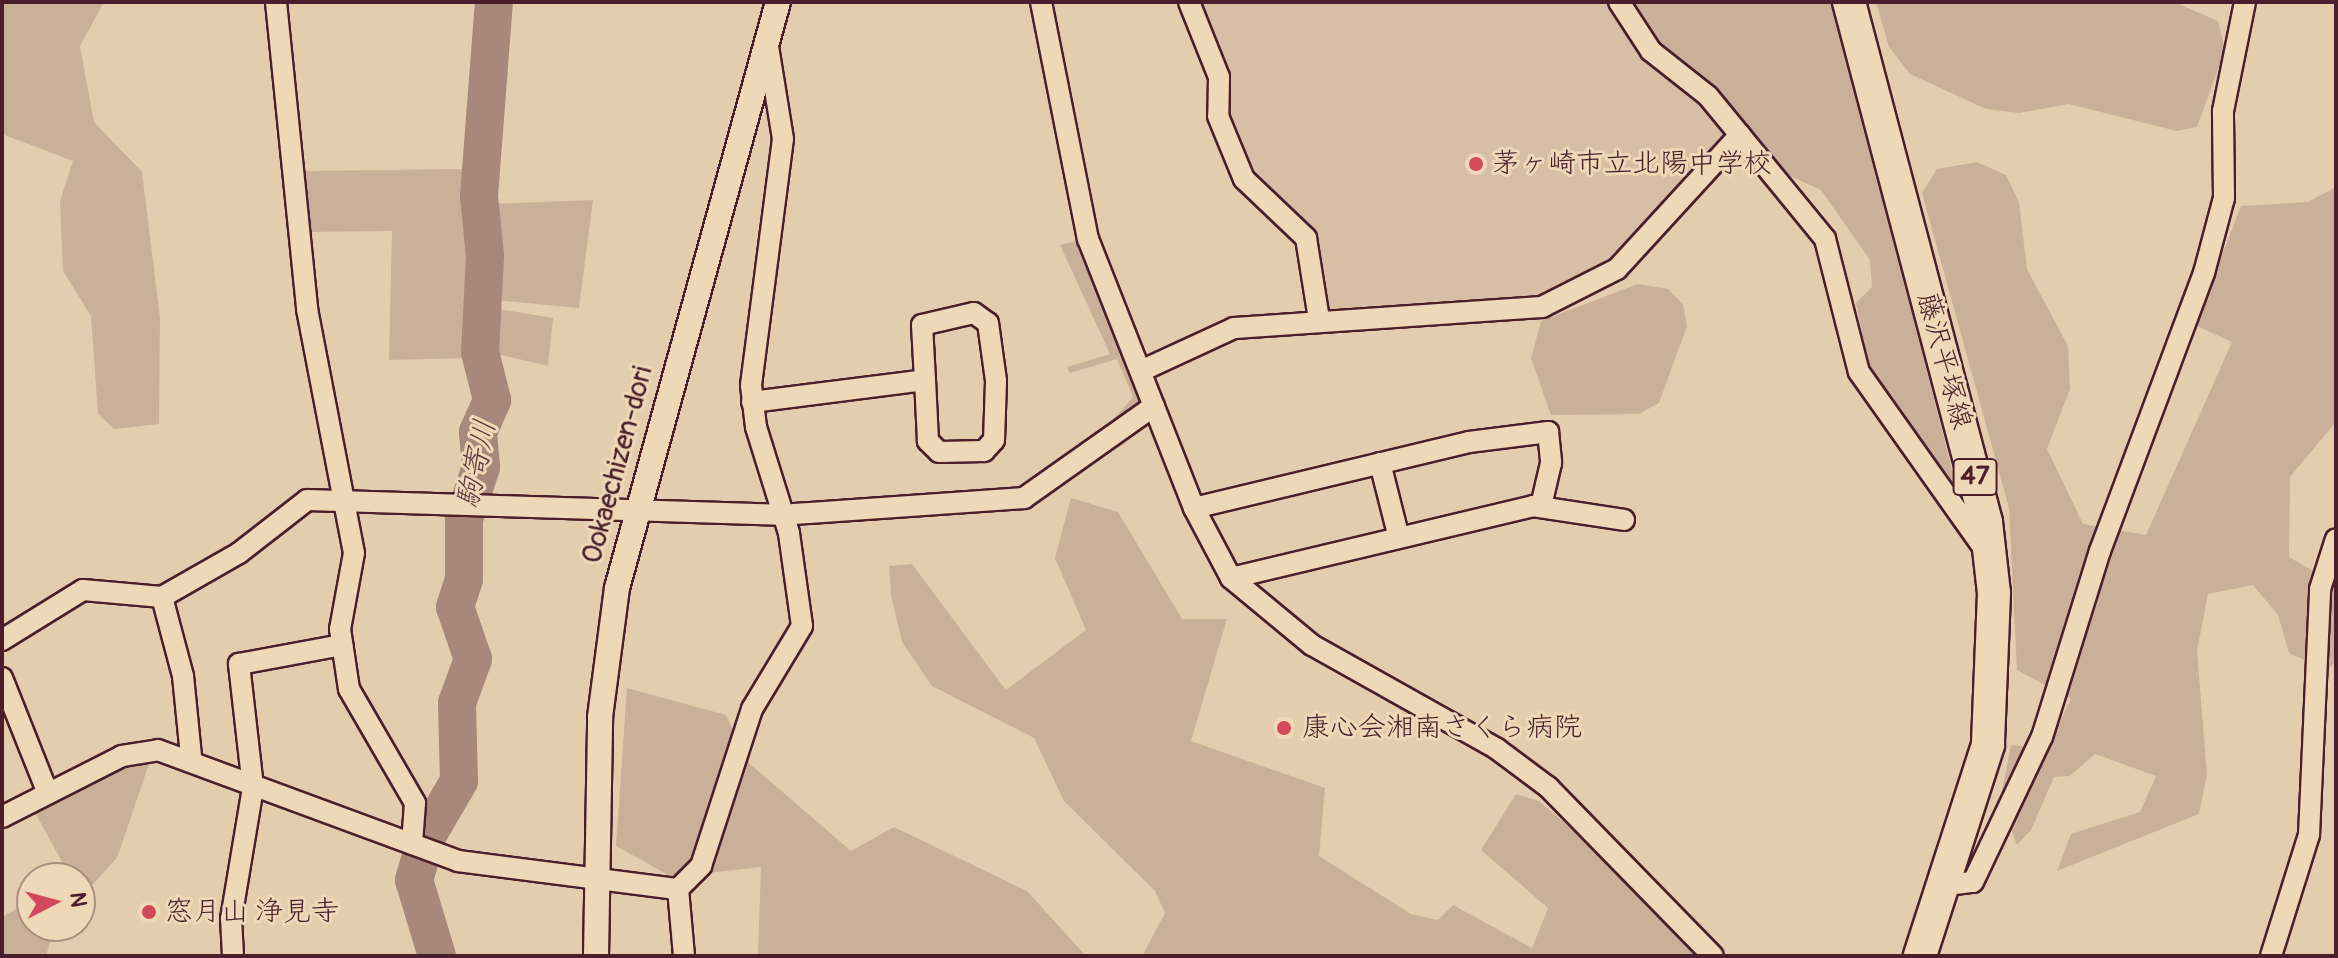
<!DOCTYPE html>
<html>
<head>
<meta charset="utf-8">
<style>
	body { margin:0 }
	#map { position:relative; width:2338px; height:958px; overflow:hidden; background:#e4cdaf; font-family:Pangolin,"Klee One",sans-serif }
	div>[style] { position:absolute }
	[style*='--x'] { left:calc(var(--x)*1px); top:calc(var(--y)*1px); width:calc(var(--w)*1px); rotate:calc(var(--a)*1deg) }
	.built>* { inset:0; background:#d7bea4 }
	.green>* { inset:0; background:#cab099 }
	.river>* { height:38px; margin:-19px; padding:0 19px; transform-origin:19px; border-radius:19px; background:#a7887a }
	.roads { filter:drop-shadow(2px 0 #4a1f2b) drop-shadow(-2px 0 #4a1f2b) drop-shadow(0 2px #4a1f2b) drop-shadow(0 -2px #4a1f2b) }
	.minor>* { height:20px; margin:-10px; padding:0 10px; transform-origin:10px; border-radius:10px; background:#eed8b7 }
	.tertiary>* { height:24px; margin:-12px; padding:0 12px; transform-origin:12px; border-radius:12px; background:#eed8b7 }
	.primary>* { height:32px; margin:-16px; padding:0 16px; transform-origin:16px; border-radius:16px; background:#eed8b7 }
	.dots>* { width:22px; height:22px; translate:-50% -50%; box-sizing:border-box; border:4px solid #eed8b7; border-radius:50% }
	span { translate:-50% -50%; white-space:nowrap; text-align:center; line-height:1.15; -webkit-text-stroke:6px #eed8b7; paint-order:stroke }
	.shield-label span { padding:2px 6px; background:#eed8b7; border:2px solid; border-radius:6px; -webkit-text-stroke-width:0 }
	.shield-label { font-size:26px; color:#4a1f2b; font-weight:700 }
	.poi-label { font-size:28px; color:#4a1f2b }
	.left { translate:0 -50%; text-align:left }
	.street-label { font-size:28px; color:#4a1f2b }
	.water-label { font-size:30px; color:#61393f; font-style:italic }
	.frame { position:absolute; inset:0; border:4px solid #4a1f2b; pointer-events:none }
	.north { position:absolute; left:16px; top:862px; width:80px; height:80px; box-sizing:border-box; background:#eed8b7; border:2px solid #ac8e7f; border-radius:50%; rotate:84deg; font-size:22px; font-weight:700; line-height:32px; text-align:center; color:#4a1f2b }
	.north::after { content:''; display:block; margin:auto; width:28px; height:36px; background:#d1495b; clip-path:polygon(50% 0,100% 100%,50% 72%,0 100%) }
</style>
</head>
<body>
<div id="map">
	<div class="built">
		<div style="clip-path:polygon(1197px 2px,1614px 2px,1729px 128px,1729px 140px,1607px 270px,1543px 302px,1329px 314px,1302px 217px,1256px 188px,1226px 116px)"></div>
	</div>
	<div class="green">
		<div style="clip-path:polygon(2px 2px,104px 2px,80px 46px,94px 122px,142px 172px,160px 318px,159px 424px,114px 429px,98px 414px,91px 316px,63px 271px,60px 201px,73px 161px,2px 134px)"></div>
		<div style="clip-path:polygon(1635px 2px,1834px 2px,1958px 494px,1952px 498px,1872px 381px,1856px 303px,1872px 287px,1870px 260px,1821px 190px,1781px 172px,1728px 103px,1649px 36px)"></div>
		<div style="clip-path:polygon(1876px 2px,2174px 2px,2218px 21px,2225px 50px,2197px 127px,2177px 131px,2069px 104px,2019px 113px,1986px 109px,1910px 74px,1889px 47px)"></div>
		<div style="clip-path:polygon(1977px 162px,2006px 175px,2019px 202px,2027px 269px,2068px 346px,2070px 389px,2047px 449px,2083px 524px,2146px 535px,2232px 342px,2195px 325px,2241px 206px,2308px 202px,2336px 187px,2336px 422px,2290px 477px,2289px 557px,2336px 584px,2336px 661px,2327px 670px,2289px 653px,2278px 615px,2253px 585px,2208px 594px,2197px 651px,2207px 774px,2199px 814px,2057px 871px,2071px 834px,2140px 812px,2156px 776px,2095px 754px,2070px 776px,2054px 777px,2031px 830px,2017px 845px,2000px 801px,2011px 745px,2047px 749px,2071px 699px,2017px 670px,2009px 508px,1922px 193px,1937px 169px)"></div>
		<div style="clip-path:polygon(467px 169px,475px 259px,470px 358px,389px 360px,392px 231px,309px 232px,303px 171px)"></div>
		<div style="clip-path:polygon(593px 200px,579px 308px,494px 300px,490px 204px)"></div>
		<div style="clip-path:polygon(1080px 240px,1143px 403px,1101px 433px,1133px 397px,1117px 359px,1070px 373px,1067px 367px,1110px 354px,1060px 245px)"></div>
		<div style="clip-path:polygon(1638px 284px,1668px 289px,1683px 304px,1687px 326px,1659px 403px,1639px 414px,1551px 415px,1531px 358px,1541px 321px)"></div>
		<div style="clip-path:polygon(492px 308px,553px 318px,548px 366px,489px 352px)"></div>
		<div style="clip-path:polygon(1071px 498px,1118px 512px,1182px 619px,1227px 619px,1191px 741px,1325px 788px,1319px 856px,1411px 914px,1438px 920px,1453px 905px,1532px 948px,1548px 908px,1481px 850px,1516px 794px,1539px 801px,1613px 865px,1700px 956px,1142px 956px,1165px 913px,1155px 891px,1064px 801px,1034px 738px,932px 686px,902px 642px,891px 595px,889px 566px,912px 564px,1006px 690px,1086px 630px,1055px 558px)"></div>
		<div style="clip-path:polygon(627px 688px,726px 715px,750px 764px,851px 851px,894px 827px,1027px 891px,1086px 956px,758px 956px,761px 867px,672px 877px,616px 846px)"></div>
		<div style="clip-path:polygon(150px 761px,117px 858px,80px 898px,80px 878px,71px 878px,33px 809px,123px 763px)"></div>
		<div style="clip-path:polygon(32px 900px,32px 926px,55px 926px,46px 956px,2px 956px,2px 917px)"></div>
	</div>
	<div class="river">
		<div style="--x:437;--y:956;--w:79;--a:-106.8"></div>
		<div style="--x:414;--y:880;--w:46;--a:-73.5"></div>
		<div style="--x:427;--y:836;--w:64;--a:-59.8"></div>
		<div style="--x:459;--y:781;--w:78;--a:-91.5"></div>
		<div style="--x:457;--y:703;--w:47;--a:-70"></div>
		<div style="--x:473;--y:659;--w:55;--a:-109.1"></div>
		<div style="--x:455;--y:607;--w:29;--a:-72"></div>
		<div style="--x:464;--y:579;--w:60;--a:-90"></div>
		<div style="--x:464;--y:519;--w:55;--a:-71.9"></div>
		<div style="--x:481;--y:467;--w:35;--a:-95"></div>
		<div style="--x:478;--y:432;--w:35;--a:-66"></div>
		<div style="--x:492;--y:400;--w:49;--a:-104"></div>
		<div style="--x:480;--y:352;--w:96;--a:-87"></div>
		<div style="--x:485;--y:256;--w:60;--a:-95.7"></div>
		<div style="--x:479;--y:196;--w:195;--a:-85.6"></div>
	</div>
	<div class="roads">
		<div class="minor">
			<div style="--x:276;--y:2;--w:309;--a:84.2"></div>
			<div style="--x:307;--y:309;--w:248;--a:79.1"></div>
			<div style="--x:354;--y:553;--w:77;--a:100.4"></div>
			<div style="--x:340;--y:629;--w:61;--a:81.5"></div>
			<div style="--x:349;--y:689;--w:132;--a:59.9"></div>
			<div style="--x:415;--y:803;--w:41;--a:94.2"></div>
			<div style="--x:1041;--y:2;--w:242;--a:78.8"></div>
			<div style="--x:1088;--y:239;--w:289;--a:68.5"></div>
			<div style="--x:1194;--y:508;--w:79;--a:62.1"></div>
			<div style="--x:1231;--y:578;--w:105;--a:39.6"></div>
			<div style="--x:1312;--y:645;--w:212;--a:29.3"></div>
			<div style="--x:1497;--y:749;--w:64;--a:36.7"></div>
			<div style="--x:1548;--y:787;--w:236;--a:45.7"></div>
			<div style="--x:1189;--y:2;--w:81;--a:68.2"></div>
			<div style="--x:1219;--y:77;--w:39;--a:91"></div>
			<div style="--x:1218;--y:116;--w:68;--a:67.6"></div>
			<div style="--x:1244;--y:179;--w:86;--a:43.6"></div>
			<div style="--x:1306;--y:238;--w:82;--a:80.9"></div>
			<div style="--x:1740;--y:135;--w:134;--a:50.7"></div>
			<div style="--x:1825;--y:239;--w:137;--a:75.7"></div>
			<div style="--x:1859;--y:372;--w:223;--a:54.7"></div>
			<div style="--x:1141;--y:371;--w:102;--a:-24.8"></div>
			<div style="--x:1234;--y:328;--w:309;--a:-3.9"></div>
			<div style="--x:1542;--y:307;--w:84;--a:-26.9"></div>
			<div style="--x:1617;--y:269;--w:182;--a:-47.5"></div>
			<div style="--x:1740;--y:135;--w:50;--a:-129.4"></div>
			<div style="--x:1708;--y:96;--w:73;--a:-141.7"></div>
			<div style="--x:1651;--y:51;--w:59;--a:-123.1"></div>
			<div style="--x:752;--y:402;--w:174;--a:-7.2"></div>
			<div style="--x:925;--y:380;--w:55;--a:-93.1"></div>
			<div style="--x:922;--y:325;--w:53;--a:-13"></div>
			<div style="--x:974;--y:313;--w:17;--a:36"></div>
			<div style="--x:988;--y:323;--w:59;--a:82.1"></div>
			<div style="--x:996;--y:381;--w:59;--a:91.9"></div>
			<div style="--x:994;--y:440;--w:15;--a:132"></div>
			<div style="--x:984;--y:451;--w:45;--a:178.7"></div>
			<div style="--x:939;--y:452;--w:16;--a:-135"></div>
			<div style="--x:928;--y:441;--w:61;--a:-92.8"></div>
			<div style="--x:1380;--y:463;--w:77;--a:75.8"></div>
			<div style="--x:1194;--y:508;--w:283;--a:-13.5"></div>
			<div style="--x:1469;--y:442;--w:80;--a:-7.2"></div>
			<div style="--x:1548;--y:432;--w:31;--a:84"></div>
			<div style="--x:1551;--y:463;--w:44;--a:103.1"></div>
			<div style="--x:1231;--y:578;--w:310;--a:-13.4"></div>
			<div style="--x:1533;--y:506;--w:92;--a:8.7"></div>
			<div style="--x:2;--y:640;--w:95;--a:-31.7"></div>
			<div style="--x:83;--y:590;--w:79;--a:5.1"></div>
			<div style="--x:2;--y:678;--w:122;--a:68.3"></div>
			<div style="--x:191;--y:756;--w:80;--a:-95.7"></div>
			<div style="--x:183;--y:676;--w:82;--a:-104.9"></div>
			<div style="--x:162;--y:597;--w:89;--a:-29.7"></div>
			<div style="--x:239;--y:553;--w:86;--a:-37.9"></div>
			<div style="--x:307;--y:500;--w:473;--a:1.8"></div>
			<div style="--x:780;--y:515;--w:245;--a:-4"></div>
			<div style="--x:1024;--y:498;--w:159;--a:-35.3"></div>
			<div style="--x:2;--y:817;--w:135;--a:-26.9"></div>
			<div style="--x:122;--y:756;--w:36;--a:-9"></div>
			<div style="--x:158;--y:750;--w:320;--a:20.3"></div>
			<div style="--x:458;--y:861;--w:222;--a:7.3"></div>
			<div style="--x:1947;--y:885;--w:26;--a:-7"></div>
			<div style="--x:1973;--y:882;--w:161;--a:-64.6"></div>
			<div style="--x:2042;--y:737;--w:195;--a:-72.7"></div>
			<div style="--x:2100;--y:551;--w:297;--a:-69.5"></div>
			<div style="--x:2204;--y:273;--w:78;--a:-75.1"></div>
			<div style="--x:2224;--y:198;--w:87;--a:-90.7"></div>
			<div style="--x:2223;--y:111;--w:111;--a:-78.6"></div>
			<div style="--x:233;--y:956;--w:37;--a:-93"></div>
			<div style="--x:231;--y:919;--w:134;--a:-80.5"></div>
			<div style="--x:253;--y:787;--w:124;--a:-96.5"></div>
			<div style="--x:239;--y:664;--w:105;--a:-10.5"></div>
			<div style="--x:684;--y:956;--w:67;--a:-95.1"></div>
			<div style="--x:678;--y:889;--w:33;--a:-45"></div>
			<div style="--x:701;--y:866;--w:165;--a:-72"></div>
			<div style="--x:752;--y:709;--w:97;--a:-58.9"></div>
			<div style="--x:802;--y:626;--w:94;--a:-98"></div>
			<div style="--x:789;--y:533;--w:111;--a:-107.3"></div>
			<div style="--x:756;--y:427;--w:42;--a:-96.8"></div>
			<div style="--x:751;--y:385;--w:248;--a:-82.6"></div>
			<div style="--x:783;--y:139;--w:100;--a:-99.2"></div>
			<div style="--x:2271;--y:956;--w:127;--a:-72.6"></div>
			<div style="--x:2309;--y:835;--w:246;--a:-87.4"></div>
			<div style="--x:2320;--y:589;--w:52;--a:-72.3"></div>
		</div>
		<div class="tertiary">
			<div style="--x:596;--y:956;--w:239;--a:-89"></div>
			<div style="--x:600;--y:717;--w:130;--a:-82.5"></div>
			<div style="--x:617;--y:588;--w:608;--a:-74.64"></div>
		</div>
		<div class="primary">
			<div style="--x:1849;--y:2;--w:538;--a:75.24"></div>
			<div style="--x:1986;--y:522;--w:71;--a:83.6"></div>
			<div style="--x:1994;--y:593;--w:152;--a:92.3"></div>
			<div style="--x:1988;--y:745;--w:222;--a:107.9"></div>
		</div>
	</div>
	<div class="dots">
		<div style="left:1476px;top:164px;background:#d1495b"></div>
		<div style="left:1284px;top:728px;background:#d1495b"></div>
		<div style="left:149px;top:912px;background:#d1495b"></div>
	</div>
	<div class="shield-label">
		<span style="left:1975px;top:477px">47</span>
	</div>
	<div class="poi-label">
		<span class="left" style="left:1492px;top:164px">茅ヶ崎市立北陽中学校</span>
		<span class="left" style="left:1302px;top:728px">康心会湘南さくら病院</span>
		<span class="left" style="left:165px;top:912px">窓月山 浄見寺</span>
	</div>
	<div class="street-label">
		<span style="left:1944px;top:361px;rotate:75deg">藤沢平塚線</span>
		<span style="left:618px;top:465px;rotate:-75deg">Ookaechizen-dori</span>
	</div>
	<div class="water-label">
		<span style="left:477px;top:464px;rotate:-78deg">駒寄川</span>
	</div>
	<div class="frame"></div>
	<div class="north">N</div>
</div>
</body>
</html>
